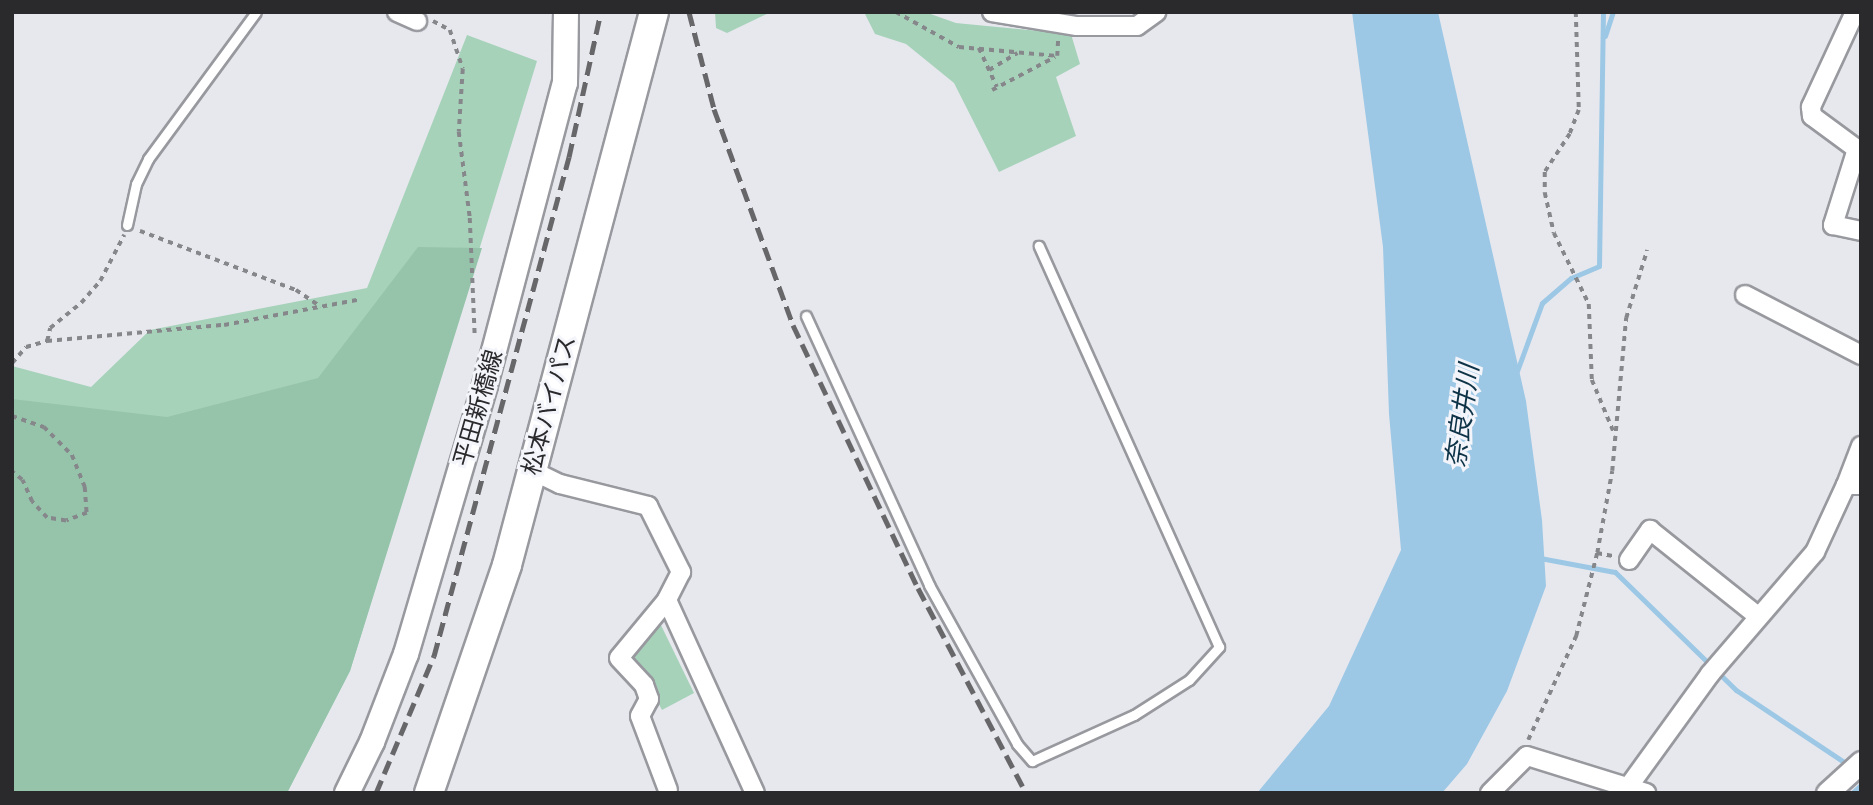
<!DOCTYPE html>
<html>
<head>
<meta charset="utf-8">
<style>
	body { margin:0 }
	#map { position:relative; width:1873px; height:805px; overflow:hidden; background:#e7e8ee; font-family:Ubuntu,"Noto Sans JP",sans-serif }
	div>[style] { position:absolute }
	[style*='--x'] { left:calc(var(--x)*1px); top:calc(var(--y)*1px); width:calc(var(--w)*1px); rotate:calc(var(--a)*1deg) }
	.green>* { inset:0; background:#a7d2ba }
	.forest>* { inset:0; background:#96c4aa }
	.water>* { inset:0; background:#9dc8e5 }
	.stream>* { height:5px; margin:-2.5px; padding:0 2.5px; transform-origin:2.5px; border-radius:2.5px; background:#9dc8e5 }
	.path>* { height:3.5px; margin-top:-1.75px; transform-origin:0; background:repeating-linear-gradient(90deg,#86878b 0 5px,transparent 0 10px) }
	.roads { filter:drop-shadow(2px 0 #98999f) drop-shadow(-2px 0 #98999f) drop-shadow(0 2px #98999f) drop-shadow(0 -2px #98999f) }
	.service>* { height:9px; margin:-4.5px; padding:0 4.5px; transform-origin:4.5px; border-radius:4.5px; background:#fff }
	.minor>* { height:18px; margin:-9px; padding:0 9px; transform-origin:9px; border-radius:9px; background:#fff }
	.tertiary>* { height:21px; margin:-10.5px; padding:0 10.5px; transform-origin:10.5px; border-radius:10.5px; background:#fff }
	.secondary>* { height:24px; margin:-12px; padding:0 12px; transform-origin:12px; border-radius:12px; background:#fff }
	.trunk>* { height:28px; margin:-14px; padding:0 14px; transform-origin:14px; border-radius:14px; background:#fff }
	.rail>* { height:5px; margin-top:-2.5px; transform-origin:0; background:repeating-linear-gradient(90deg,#67676a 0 14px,transparent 0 21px) }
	span { translate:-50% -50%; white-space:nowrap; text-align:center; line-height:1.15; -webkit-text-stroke:6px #f4f5fb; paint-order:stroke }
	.street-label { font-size:24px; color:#2a2a2c }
	.water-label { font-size:26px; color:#0e3347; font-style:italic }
	.frame { position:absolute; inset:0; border:14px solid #2a2a2c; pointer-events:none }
</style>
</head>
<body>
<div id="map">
	<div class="green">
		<div style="clip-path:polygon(715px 12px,771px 12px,727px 33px,716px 28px)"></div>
		<div style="clip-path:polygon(864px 12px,925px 12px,956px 23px,1071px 34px,1080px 64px,1056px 77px,1076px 136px,999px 172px,954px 83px,906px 44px,875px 34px)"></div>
		<div style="clip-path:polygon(467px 35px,537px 61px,350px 671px,287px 793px,12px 793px,12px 366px,91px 387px,150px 330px,367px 288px)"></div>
		<div style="clip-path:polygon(658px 619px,694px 693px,662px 710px,632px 654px)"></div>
	</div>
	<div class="forest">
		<div style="clip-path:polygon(418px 247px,482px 248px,350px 671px,287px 793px,12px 793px,12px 399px,167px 417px,318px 378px)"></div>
	</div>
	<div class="water">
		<div style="clip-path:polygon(1352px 12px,1438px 12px,1526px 401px,1542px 520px,1546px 586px,1507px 691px,1467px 764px,1442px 793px,1257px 793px,1329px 706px,1401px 550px,1389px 414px,1383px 247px)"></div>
	</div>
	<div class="stream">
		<div style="--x:1605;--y:36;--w:25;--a:-72"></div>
		<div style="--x:1517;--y:371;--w:72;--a:-69.8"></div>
		<div style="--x:1542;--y:303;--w:38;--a:-41"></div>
		<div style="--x:1571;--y:278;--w:30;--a:-23"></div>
		<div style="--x:1599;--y:266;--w:254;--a:-89.1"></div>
		<div style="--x:1540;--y:558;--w:76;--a:10.6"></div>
		<div style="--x:1615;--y:572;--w:169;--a:44.3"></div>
		<div style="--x:1736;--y:690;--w:130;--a:33.7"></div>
		<div style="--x:1852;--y:793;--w:12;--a:-42"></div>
	</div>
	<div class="path">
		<div style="--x:896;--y:12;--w:72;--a:29.1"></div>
		<div style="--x:959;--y:47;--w:98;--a:5.2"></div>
		<div style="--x:1576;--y:12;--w:98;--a:88.2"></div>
		<div style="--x:1579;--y:110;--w:26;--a:111"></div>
		<div style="--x:1570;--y:134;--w:45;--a:123.3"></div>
		<div style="--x:1545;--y:172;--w:21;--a:90"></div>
		<div style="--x:1545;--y:193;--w:41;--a:77.3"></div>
		<div style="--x:1554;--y:233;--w:79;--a:63.8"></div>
		<div style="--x:1589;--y:304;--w:76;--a:87.7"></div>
		<div style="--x:1592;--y:380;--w:60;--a:67.3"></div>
		<div style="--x:433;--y:21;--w:19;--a:28"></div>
		<div style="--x:450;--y:30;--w:41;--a:71.6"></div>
		<div style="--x:463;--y:69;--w:63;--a:93.6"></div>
		<div style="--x:459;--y:132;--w:87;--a:82.7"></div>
		<div style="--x:470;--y:218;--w:117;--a:87.6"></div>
		<div style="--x:979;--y:48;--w:43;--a:65.2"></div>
		<div style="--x:1057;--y:56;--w:17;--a:-87"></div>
		<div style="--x:989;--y:70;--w:33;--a:-31"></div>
		<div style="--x:992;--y:90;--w:71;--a:-27.6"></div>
		<div style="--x:140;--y:231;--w:167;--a:20.7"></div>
		<div style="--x:296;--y:290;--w:30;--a:34"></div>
		<div style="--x:47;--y:341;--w:13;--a:-77"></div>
		<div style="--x:50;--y:328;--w:40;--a:-39"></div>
		<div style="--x:81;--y:303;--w:29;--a:-49"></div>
		<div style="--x:100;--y:281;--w:52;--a:-62.4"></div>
		<div style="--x:12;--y:363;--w:21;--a:-49"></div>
		<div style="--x:26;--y:347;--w:22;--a:-16"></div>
		<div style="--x:47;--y:341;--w:178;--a:-5.2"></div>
		<div style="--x:224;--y:325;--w:139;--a:-10.7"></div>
		<div style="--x:12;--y:416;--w:34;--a:19"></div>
		<div style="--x:44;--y:427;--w:40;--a:45"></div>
		<div style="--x:72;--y:455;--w:35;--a:68"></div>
		<div style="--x:85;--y:487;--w:26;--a:86"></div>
		<div style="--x:87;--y:513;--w:22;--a:159"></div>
		<div style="--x:66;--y:521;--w:19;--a:-171"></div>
		<div style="--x:47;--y:518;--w:22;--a:-133"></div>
		<div style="--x:32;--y:502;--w:24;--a:-114"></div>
		<div style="--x:22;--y:480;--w:13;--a:-141"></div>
		<div style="--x:1597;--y:553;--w:83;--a:-79.6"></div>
		<div style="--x:1612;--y:471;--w:154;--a:-84.8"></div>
		<div style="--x:1626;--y:318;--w:71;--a:-72.8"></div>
		<div style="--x:1528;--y:740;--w:115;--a:-65.2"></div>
		<div style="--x:1576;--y:636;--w:86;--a:-75.8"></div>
		<div style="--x:1597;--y:553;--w:16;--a:11"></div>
	</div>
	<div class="roads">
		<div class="service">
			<div style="--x:127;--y:225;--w:42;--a:-77.6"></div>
			<div style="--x:136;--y:184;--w:28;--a:-64"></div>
			<div style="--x:148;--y:159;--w:182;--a:-53.7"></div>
			<div style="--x:806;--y:316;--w:296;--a:65.4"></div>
			<div style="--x:929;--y:585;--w:182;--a:61"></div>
			<div style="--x:1017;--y:744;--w:23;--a:49"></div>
			<div style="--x:1032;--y:761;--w:112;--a:-24.3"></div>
			<div style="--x:1134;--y:715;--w:65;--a:-32.5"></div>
			<div style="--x:1189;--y:680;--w:45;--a:-47.7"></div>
			<div style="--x:1219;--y:647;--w:440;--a:-114.2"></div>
		</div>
		<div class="minor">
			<div style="--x:397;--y:12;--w:22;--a:24"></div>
			<div style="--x:992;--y:12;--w:86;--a:9.4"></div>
			<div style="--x:1077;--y:26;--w:60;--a:0"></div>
			<div style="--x:1137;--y:26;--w:24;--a:-36"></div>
			<div style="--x:1855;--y:12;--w:105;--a:114.9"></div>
			<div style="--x:1811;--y:107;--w:9;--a:84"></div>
			<div style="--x:1812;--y:116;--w:56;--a:36.3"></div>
			<div style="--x:1857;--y:149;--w:80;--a:107.5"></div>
			<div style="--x:1833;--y:225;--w:29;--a:12"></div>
			<div style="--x:1745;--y:295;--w:131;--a:27.3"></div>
			<div style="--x:531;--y:470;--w:32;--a:26"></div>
			<div style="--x:560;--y:484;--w:91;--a:14"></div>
			<div style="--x:648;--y:506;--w:74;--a:63.4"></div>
			<div style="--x:681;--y:572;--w:31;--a:117"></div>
			<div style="--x:667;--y:600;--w:212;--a:65.5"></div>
			<div style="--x:1846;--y:485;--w:42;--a:-69"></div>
			<div style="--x:1629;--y:560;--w:37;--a:-55"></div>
			<div style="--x:1650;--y:530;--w:139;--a:38.6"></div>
			<div style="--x:667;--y:600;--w:75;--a:129.6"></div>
			<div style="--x:619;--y:658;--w:37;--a:47"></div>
			<div style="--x:644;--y:685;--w:15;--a:70"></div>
			<div style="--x:649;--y:699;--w:19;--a:118"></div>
			<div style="--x:640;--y:716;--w:79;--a:69.3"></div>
			<div style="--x:1629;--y:786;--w:138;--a:-54.1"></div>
			<div style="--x:1710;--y:674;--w:161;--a:-49.3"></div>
			<div style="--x:1815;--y:552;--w:74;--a:-65.2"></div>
			<div style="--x:1846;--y:485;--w:15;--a:0"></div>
			<div style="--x:1490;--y:793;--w:52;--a:-45"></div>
			<div style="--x:1527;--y:756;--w:125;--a:17.3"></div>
		</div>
		<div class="tertiary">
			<div style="--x:1827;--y:793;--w:46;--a:-42.4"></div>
		</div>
		<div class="secondary">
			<div style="--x:347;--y:793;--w:57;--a:-63.9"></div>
			<div style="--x:372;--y:742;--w:94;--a:-68.9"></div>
			<div style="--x:406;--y:654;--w:280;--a:-73.6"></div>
			<div style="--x:485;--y:385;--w:312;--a:-75.2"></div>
			<div style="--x:565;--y:83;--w:71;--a:-89.2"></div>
		</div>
		<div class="trunk">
			<div style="--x:429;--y:793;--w:241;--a:-71.1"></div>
			<div style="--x:507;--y:565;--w:572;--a:-75.11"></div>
		</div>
	</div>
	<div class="rail">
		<div style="--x:689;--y:12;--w:100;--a:75.5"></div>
		<div style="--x:714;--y:109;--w:230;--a:69.9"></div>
		<div style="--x:793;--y:325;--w:291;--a:64.6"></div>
		<div style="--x:918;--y:588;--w:232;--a:62.2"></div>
		<div style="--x:376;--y:793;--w:149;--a:-67.1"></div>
		<div style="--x:434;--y:656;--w:517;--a:-74.86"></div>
		<div style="--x:569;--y:157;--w:148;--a:-77.6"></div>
	</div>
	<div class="street-label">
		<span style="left:549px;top:405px;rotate:-75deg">松本バイパス</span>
		<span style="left:478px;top:408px;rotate:-74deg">平田新橋線</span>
	</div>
	<div class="water-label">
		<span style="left:1462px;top:416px;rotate:-82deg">奈良井川</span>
	</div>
	<div class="frame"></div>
</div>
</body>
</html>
